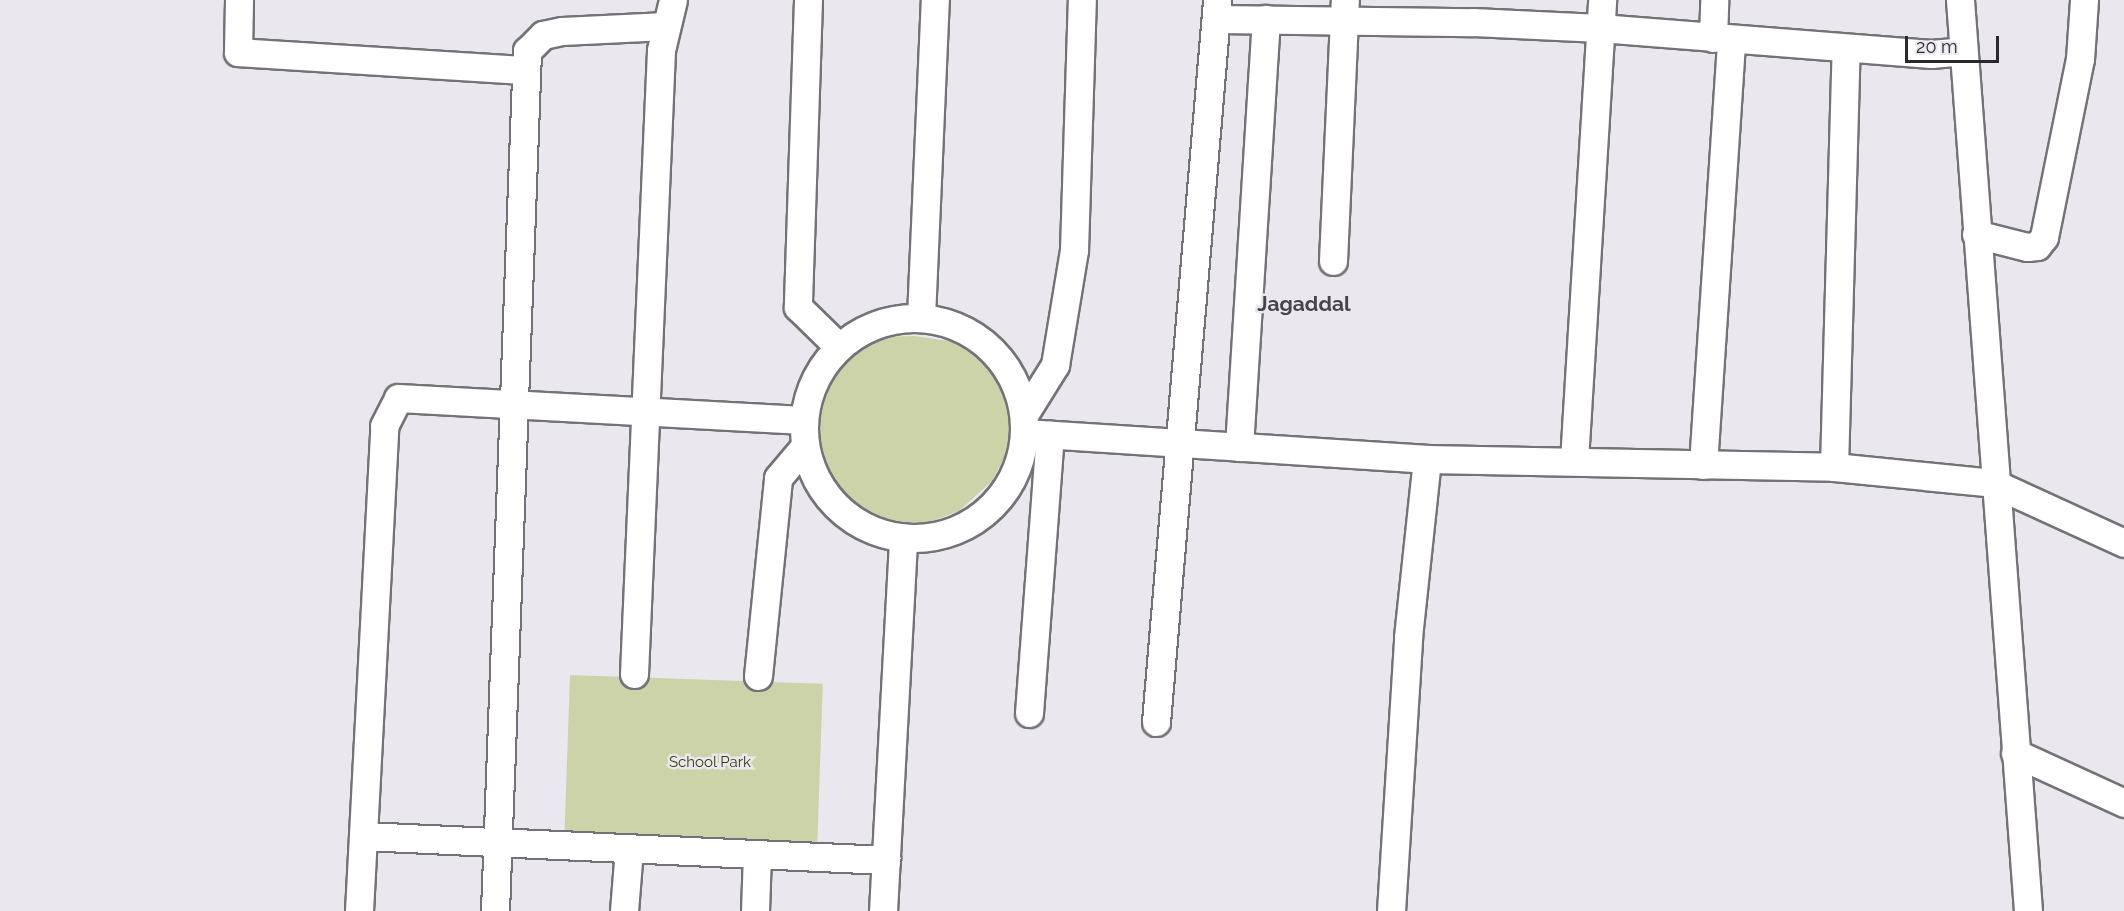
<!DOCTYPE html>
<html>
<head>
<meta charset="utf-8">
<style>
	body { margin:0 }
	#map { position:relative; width:2124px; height:911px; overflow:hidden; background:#eae8ee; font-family:Raleway,sans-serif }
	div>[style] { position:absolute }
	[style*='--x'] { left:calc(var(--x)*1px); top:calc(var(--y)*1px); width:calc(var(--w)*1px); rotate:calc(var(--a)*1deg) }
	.green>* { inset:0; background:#cdd3a9; transform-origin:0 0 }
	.roads { filter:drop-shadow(2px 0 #747278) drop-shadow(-2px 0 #747278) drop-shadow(0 2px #747278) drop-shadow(0 -2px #747278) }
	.minor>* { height:27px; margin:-13.5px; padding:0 13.5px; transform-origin:13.5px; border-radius:13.5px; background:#fff }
	.minor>.ring { margin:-13.5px; padding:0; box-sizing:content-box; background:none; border:27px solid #fff; border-radius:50% }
	span { translate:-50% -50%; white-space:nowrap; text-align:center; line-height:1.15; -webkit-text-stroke:5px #eae8ee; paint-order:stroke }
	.park-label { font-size:15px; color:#3b4008 }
	.district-label { font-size:21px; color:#454449; font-weight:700 }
	.scale { position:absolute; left:1905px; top:36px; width:94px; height:27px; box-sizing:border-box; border:3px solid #2a292c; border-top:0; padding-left:8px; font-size:18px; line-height:21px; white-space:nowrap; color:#2a292c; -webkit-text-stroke:4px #eae8ee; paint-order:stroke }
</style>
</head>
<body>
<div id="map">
	<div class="green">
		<div style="clip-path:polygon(914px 336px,956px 342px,991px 370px,1013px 408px,1009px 448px,992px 481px,959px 511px,924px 524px,889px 520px,842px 497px,820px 450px,815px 417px,829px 383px,850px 352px,880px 337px)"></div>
		<div style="left:570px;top:675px;width:253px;height:160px;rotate:2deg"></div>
	</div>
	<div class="roads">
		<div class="minor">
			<div style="--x:239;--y:0;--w:52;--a:91.1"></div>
			<div style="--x:238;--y:52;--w:288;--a:3.6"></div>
			<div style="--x:808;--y:0;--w:307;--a:91.9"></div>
			<div style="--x:798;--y:307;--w:56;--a:44.3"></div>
			<div style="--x:1960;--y:0;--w:914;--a:85.73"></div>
			<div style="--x:1217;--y:19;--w:256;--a:0.7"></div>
			<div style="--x:1473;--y:22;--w:127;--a:2.7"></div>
			<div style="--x:1600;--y:28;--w:332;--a:4.5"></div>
			<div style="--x:1931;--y:54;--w:32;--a:-5"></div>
			<div style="--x:1713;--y:38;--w:38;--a:-88"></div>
			<div style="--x:1976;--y:234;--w:53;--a:14.3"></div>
			<div style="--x:2027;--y:247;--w:10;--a:-6"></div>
			<div style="--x:2037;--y:246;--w:11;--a:-52"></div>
			<div style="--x:2044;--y:237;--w:182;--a:-78.6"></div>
			<div style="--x:2080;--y:59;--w:59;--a:-86.1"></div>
			<div style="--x:1333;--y:261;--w:261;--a:-87.4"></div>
			<div style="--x:921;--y:317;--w:317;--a:-87.5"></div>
			<div class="ring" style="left:804px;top:318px;width:193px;height:193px"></div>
			<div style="--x:1025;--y:413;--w:57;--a:-58"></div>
			<div style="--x:1055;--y:365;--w:117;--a:-80.6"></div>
			<div style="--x:1074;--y:250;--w:250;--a:-88.2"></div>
			<div style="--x:1026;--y:433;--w:402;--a:3.7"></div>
			<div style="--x:1427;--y:459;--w:407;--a:1.1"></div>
			<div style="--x:1834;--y:467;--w:160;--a:5.7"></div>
			<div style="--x:1993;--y:483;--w:144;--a:24.6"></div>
			<div style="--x:1239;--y:447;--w:429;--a:-86.4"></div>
			<div style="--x:1574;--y:461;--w:462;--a:-86.5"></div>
			<div style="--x:1703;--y:465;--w:427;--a:-86.2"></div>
			<div style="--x:1834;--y:467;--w:419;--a:-88.4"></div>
			<div style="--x:634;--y:674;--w:625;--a:-87.52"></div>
			<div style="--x:661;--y:50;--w:51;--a:-76.5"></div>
			<div style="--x:758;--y:676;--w:199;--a:-84.2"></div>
			<div style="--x:778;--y:478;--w:40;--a:-50"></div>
			<div style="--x:1029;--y:713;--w:279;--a:-85.7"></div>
			<div style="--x:1156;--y:722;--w:724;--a:-85.16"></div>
			<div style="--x:2015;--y:753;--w:120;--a:24.6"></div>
			<div style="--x:363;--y:836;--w:524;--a:2.63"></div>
			<div style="--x:359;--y:911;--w:486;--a:-87"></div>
			<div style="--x:384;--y:426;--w:31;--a:-63"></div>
			<div style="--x:398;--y:398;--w:406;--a:3.1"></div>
			<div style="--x:495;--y:911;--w:861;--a:-87.87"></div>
			<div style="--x:527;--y:51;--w:23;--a:-45"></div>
			<div style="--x:543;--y:35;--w:19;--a:-12"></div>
			<div style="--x:562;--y:31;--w:104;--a:-2.8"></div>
			<div style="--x:624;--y:911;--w:62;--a:-85.4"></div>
			<div style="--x:755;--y:911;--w:56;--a:-88"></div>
			<div style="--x:883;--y:911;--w:374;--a:-86.9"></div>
			<div style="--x:1391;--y:911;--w:275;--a:-86.4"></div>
			<div style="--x:1408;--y:637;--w:179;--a:-83.9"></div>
		</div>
	</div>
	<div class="park-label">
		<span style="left:710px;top:763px">School Park</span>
	</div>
	<div class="district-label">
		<span style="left:1304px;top:304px">Jagaddal</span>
	</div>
	<div class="scale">20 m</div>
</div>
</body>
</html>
